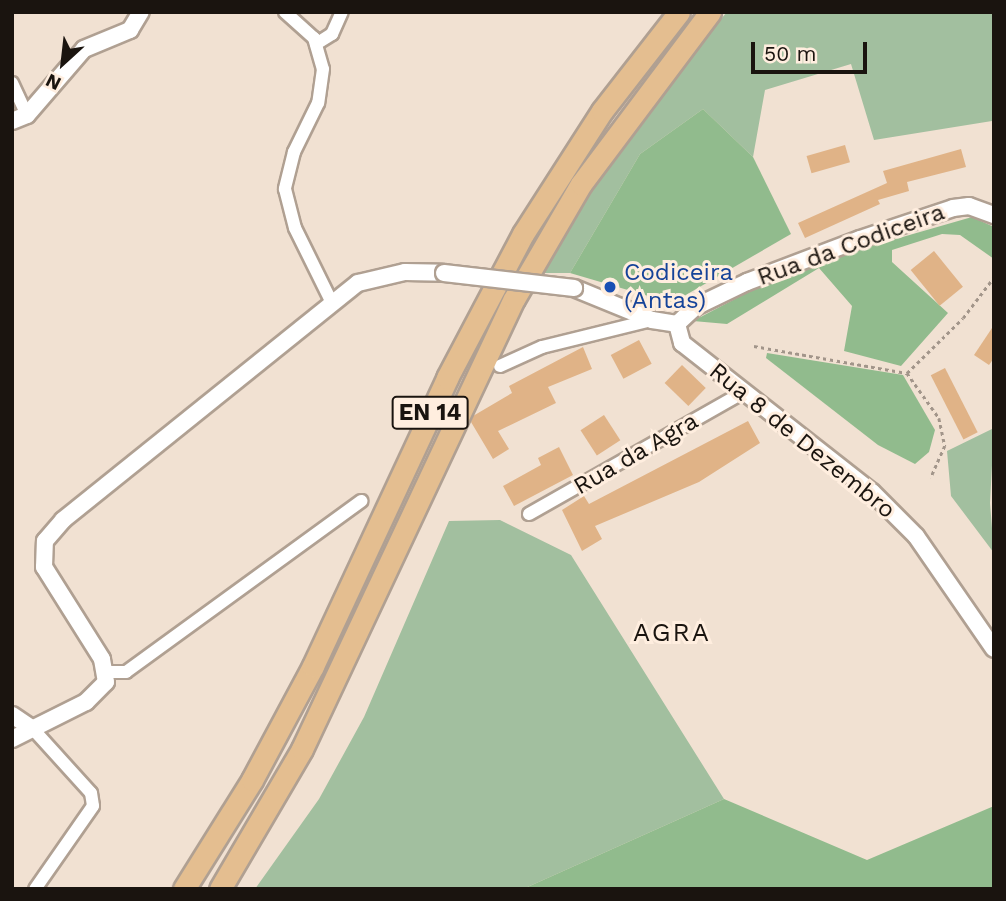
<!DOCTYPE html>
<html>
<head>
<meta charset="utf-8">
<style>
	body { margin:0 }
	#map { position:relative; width:1006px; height:901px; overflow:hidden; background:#f1e1d2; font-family:"Work Sans",sans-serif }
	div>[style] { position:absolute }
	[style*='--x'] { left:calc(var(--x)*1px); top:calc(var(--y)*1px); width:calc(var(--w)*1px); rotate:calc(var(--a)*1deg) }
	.green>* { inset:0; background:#a2bf9f }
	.forest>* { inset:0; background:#91bb8d }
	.building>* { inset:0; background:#e0b387; transform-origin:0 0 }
	.path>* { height:2.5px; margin-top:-1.25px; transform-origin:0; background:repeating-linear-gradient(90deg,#a2958a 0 3.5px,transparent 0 7px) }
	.roads { filter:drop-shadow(2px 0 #b0a092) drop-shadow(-2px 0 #b0a092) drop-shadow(0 2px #b0a092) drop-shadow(0 -2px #b0a092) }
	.minor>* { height:12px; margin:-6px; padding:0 6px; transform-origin:6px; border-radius:6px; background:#fff }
	.tertiary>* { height:16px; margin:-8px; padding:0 8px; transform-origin:8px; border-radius:8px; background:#fff }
	.trunk>* { height:21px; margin:-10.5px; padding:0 10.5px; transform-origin:10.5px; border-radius:10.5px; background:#e4be90 }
	.bridges { filter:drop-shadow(2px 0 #b0a092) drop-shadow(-2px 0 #b0a092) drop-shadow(0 2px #b0a092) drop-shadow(0 -2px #b0a092) }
	.tertiary-bridge>* { height:16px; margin:-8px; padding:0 8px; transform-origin:8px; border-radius:8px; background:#fff }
	.dots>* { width:19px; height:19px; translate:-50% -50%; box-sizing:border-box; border:4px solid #ffeedf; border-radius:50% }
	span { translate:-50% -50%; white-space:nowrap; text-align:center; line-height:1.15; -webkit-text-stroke:6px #ffeedf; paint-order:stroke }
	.shield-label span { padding:2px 5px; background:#ffeedf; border:2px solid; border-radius:5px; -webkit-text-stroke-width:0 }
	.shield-label { font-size:23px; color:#1a140f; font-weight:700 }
	.street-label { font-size:24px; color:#1a140f }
	.transit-label { font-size:24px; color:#164399 }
	.left { translate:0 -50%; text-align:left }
	.neighbourhood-label { font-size:26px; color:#1a140f; letter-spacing:2px }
	.frame { position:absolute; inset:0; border:14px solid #1a140f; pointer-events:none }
	.north { position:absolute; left:28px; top:28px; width:70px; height:70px; -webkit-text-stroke:5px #ffeedf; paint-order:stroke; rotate:207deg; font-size:19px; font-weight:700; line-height:28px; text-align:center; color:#1a140f }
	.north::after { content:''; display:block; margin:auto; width:24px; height:32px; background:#1a140f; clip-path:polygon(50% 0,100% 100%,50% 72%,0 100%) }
	.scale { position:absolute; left:751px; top:42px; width:116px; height:32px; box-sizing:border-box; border:4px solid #1a140f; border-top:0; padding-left:9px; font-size:21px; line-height:24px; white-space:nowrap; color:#1a140f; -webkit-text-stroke:5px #ffeedf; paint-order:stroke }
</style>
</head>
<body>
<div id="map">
	<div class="green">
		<div style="clip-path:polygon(727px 12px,994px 12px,992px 121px,874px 140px,851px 64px,765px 90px,753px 157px,703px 109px,640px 154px,570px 273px,540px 273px,564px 228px,666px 83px)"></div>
		<div style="clip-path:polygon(994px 428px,990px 503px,994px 553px,951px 496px,947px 451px)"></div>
		<div style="clip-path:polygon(500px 520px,571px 555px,724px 799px,523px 889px,255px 889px,319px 799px,364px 717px,449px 521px)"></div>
	</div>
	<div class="forest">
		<div style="clip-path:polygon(703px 109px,753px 157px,791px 234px,672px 303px,570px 273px,640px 154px)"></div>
		<div style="clip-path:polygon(972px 217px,994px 227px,994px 259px,960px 235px,942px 234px,892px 250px,892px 262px,948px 313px,901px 366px,844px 351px,852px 306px,819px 268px,727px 324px,693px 321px,752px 290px,847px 253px)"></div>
		<div style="clip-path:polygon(767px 353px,903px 375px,935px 430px,929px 452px,915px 464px,878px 445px,766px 358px)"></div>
		<div style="clip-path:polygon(724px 799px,867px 860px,994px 806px,994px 889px,523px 889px)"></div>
	</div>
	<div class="building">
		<div style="left:845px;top:145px;width:18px;height:40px;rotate:74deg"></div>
		<div style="clip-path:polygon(961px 149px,966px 167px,907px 182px,909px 191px,878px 200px,880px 204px,805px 238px,798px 223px,887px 183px,883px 171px)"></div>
		<div style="left:934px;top:251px;width:46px;height:30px;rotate:51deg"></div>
		<div style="clip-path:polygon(994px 325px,994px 358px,989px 365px,974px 355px)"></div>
		<div style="left:639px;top:340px;width:27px;height:32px;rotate:62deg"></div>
		<div style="clip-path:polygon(583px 347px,592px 369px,548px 387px,556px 403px,498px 431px,509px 449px,493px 459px,471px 422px,473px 416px,512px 393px,509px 386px)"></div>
		<div style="left:682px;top:365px;width:33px;height:25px;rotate:44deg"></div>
		<div style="left:945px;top:368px;width:72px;height:16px;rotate:63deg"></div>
		<div style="left:604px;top:415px;width:30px;height:28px;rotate:57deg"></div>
		<div style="clip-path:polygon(748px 421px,760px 443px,699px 482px,595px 526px,602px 539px,582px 551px,562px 510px,584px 496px,589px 504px)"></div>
		<div style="clip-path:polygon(559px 447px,573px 475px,514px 506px,503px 486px,541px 465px,538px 458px)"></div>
	</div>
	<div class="path">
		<div style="--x:754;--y:346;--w:155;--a:10"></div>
		<div style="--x:907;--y:373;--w:55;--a:54.6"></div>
		<div style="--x:939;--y:418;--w:29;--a:78"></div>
		<div style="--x:945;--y:446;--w:35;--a:114"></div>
		<div style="--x:907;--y:373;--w:78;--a:-44.5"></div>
		<div style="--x:963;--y:318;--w:51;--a:-52.9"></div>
	</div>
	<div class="roads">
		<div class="minor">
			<div style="--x:285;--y:12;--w:39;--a:42"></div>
			<div style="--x:314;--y:38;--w:32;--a:74"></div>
			<div style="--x:323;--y:69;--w:34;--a:98"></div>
			<div style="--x:318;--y:103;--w:55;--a:116.1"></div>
			<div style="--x:294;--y:152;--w:38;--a:104"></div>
			<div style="--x:285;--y:189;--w:40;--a:75.6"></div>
			<div style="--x:295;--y:228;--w:81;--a:63.7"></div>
			<div style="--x:316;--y:44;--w:19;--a:-32"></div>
			<div style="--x:332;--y:34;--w:24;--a:-66"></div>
			<div style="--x:12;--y:83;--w:35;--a:65"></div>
			<div style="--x:500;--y:366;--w:46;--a:-24.3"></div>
			<div style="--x:542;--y:347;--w:113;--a:-13.8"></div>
			<div style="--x:529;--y:514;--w:245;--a:-29.6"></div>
			<div style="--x:106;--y:672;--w:20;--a:0"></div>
			<div style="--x:126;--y:672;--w:291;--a:-36"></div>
			<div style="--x:33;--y:729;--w:86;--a:47.8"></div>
			<div style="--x:91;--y:793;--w:13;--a:81"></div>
			<div style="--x:93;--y:806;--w:101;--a:124.9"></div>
		</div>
		<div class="tertiary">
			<div style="--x:12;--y:121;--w:16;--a:-22"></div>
			<div style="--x:27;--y:115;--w:87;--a:-49.2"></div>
			<div style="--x:84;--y:49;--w:50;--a:-22.4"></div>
			<div style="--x:130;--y:30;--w:21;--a:-59"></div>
			<div style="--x:574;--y:288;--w:84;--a:22.3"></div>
			<div style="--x:652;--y:320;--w:25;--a:9"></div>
			<div style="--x:677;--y:324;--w:20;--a:75"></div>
			<div style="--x:682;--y:343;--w:241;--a:38.1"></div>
			<div style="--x:872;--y:492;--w:62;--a:45"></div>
			<div style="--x:916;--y:536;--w:137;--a:55.4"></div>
			<div style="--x:677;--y:324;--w:25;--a:-43"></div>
			<div style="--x:695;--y:307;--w:58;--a:-25.7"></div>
			<div style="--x:747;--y:282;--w:121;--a:-20.8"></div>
			<div style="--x:860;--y:239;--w:98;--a:-18.4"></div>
			<div style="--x:953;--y:208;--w:16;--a:-7"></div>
			<div style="--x:969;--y:206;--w:27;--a:20"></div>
			<div style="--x:12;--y:715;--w:25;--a:34"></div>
			<div style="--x:12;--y:739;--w:83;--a:-26.6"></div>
			<div style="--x:86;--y:702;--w:28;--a:-45"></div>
			<div style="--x:106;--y:682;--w:23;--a:-100"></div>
			<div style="--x:102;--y:659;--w:109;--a:-122.2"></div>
			<div style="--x:44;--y:567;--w:26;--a:-88"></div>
			<div style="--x:45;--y:541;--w:28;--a:-49"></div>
			<div style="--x:63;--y:520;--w:378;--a:-38.8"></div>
			<div style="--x:358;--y:283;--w:48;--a:-13.2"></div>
			<div style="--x:405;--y:272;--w:39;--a:1"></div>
		</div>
		<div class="trunk">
			<div style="--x:184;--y:889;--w:128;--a:-58"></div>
			<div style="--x:252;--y:780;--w:129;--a:-61.8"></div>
			<div style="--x:313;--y:666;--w:318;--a:-65"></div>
			<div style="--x:447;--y:378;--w:163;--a:-62.2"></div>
			<div style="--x:523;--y:234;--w:146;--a:-57.3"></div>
			<div style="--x:602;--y:111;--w:125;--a:-52.1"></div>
			<div style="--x:220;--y:889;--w:162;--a:-59.6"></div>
			<div style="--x:302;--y:749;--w:497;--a:-64.8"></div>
			<div style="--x:514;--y:299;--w:133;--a:-59.8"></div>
			<div style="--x:581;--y:184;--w:215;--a:-53.1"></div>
		</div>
	</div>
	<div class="bridges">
		<div class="tertiary-bridge">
			<div style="--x:444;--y:273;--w:131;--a:6.6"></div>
		</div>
	</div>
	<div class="dots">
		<div style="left:610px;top:287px;background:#1a4fb4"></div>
	</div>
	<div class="shield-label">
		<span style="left:430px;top:413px">EN 14</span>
	</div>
	<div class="street-label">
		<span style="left:851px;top:245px;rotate:-20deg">Rua da Codiceira</span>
		<span style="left:802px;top:441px;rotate:39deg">Rua 8 de Dezembro</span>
		<span style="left:636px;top:454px;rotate:-30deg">Rua da Agra</span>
	</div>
	<div class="transit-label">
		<span class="left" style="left:624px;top:287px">Codiceira<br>(Antas)</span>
	</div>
	<div class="neighbourhood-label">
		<span style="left:672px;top:633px">AGRA</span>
	</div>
	<div class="frame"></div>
	<div class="north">N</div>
	<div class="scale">50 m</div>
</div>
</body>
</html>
